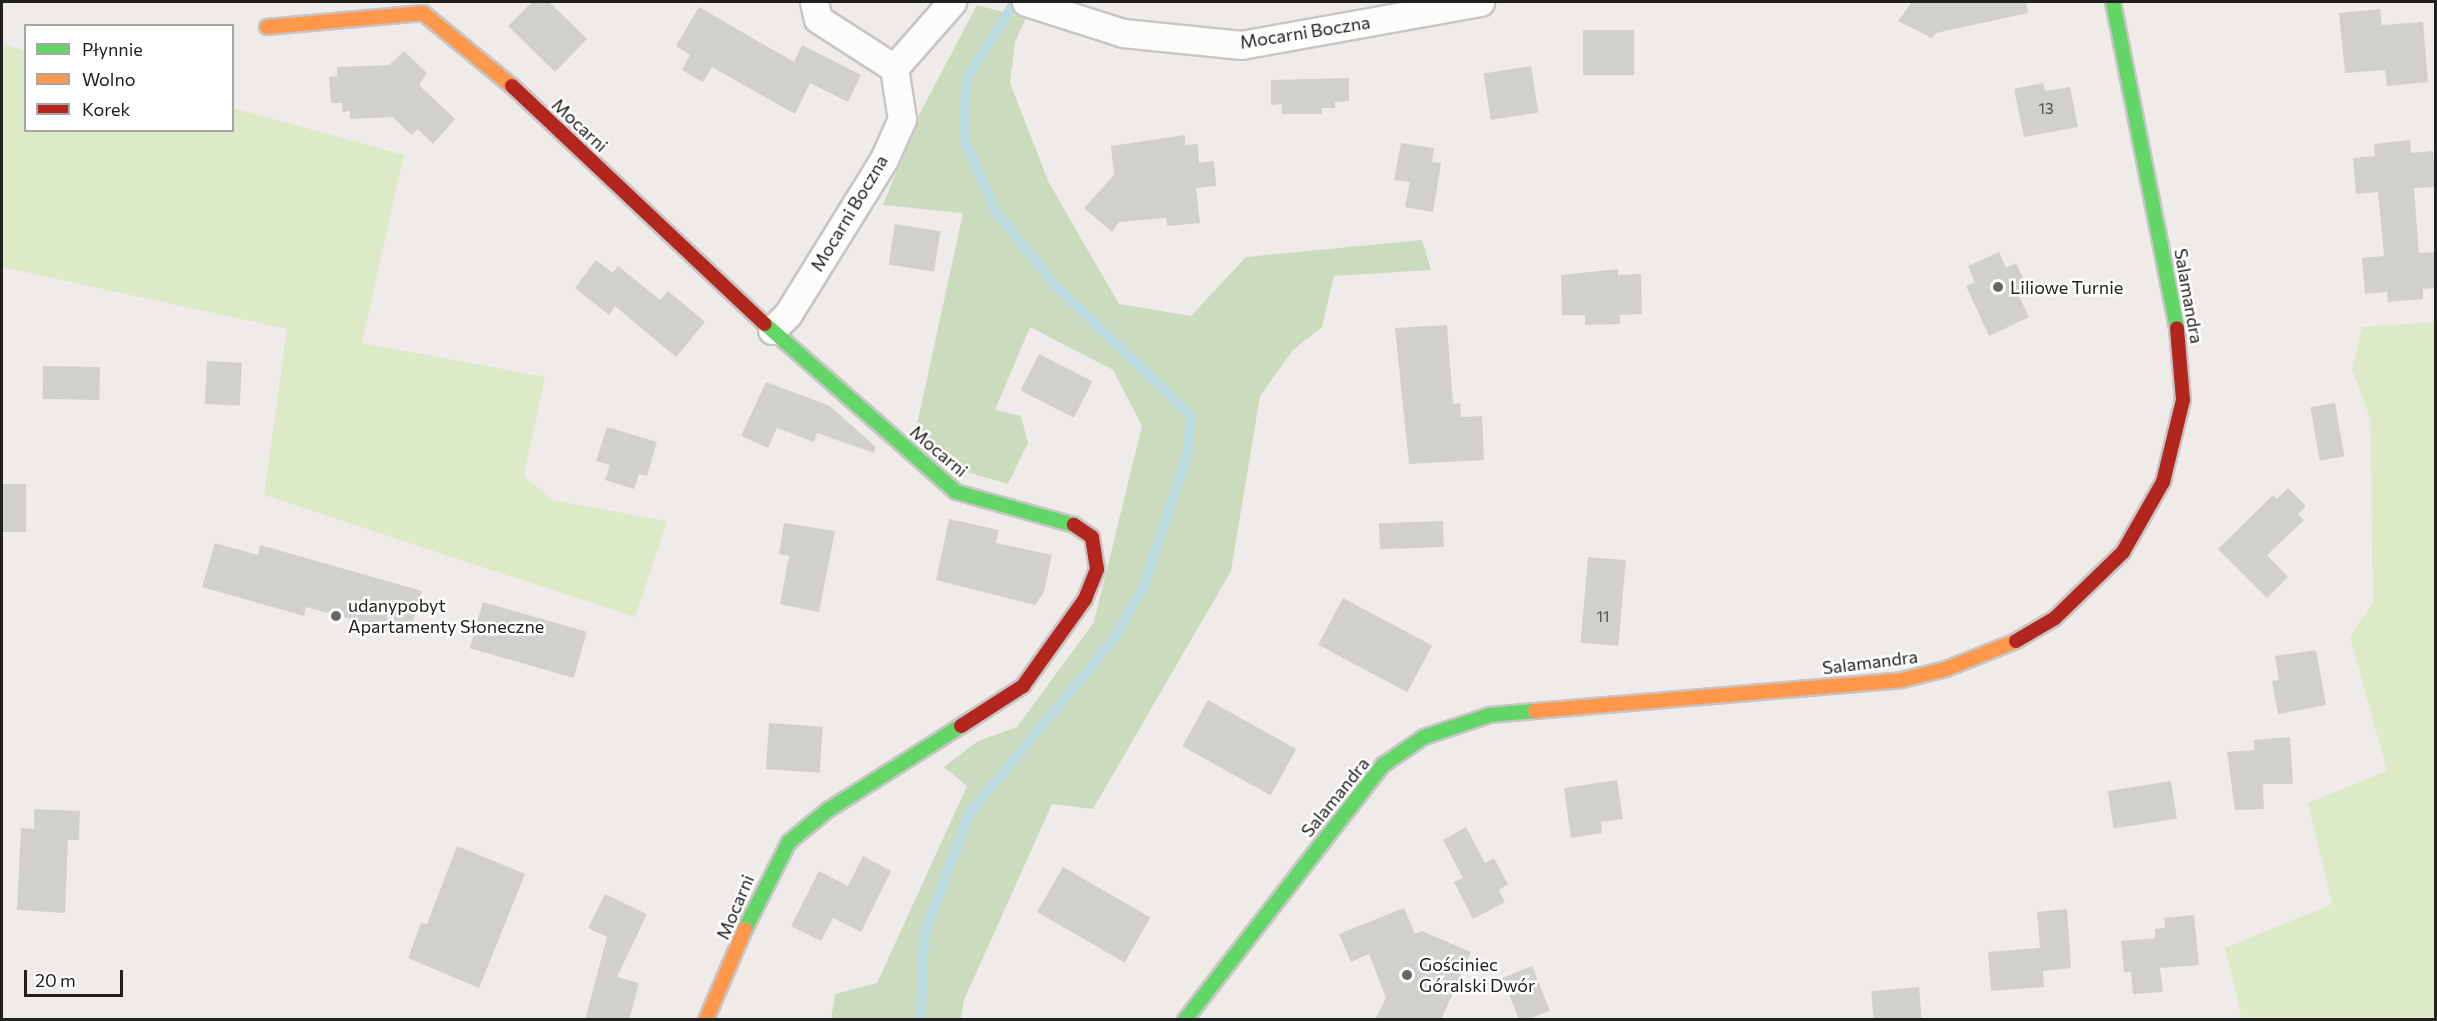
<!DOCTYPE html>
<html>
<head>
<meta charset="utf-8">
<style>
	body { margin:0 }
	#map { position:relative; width:2437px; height:1021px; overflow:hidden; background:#eeebe8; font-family:Commissioner,sans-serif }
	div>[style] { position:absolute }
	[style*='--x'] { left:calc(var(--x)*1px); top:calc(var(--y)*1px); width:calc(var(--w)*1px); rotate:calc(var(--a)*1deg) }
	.grass>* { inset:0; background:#dceac8 }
	.forest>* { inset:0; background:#cbdcbe }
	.stream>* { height:10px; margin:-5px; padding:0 5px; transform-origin:5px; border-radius:5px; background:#bcdbe0 }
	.building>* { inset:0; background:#d2d0cd; transform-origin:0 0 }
	.roads { filter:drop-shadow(2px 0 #c7c6c4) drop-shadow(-2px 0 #c7c6c4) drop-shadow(0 2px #c7c6c4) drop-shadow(0 -2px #c7c6c4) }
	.street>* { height:27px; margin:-13.5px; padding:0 13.5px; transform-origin:13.5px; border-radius:13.5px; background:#fcfcfc }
	.fast>* { height:14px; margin:-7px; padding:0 7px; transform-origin:7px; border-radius:7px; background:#63d668 }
	.slow>* { height:14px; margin:-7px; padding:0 7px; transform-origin:7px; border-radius:7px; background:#ff974d }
	.jam>* { height:14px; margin:-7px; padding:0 7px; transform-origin:7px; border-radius:7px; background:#b3261e }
	.dots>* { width:16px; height:16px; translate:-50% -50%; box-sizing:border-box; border:3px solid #fff; border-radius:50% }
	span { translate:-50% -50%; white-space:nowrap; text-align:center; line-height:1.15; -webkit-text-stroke:5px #fff; paint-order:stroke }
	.number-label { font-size:15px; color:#4c4c4b }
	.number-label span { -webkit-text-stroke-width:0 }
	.street-label { font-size:18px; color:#202020 }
	.poi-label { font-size:18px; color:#202020 }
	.left { translate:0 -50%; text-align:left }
	.frame { position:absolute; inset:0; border:3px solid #202020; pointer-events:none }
	.legend { position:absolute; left:24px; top:24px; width:210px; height:108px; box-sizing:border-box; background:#fff; border:2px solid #a6a6a6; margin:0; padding:8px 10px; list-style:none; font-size:18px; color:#202020 }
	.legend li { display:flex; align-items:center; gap:12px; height:30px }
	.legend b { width:30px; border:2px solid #a6a6a6 }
	.scale { position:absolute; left:24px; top:970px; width:99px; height:27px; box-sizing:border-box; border:3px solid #202020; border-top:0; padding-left:8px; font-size:18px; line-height:21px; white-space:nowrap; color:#202020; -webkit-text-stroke:4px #fff; paint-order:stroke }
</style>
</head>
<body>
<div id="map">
	<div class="grass">
		<div style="clip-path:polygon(2px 44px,25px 51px,26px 130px,232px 130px,233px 108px,404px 155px,362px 343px,545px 377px,524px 476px,552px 500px,667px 521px,635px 617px,264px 495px,287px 329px,2px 267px)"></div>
		<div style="clip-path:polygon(2435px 322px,2435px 1019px,2242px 1019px,2225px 948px,2332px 904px,2308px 803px,2387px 771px,2350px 637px,2373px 602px,2370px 418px,2352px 369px,2362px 327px)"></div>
	</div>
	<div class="forest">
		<div style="clip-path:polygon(977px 5px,1026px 18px,1015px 42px,1010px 83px,1049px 183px,1119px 304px,1191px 316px,1246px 257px,1422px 240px,1431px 270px,1334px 276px,1322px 327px,1293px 350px,1260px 396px,1231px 571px,1093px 809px,1052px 804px,964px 1000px,961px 1019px,831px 1020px,835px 994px,877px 983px,967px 786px,944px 767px,978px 741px,1017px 727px,1094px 622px,1142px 426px,1113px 370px,1030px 327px,995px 410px,1021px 416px,1028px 443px,1008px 484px,953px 468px,915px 434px,963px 213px,883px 205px,920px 113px)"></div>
	</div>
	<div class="stream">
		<div style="--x:921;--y:1020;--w:85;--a:-88"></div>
		<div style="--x:924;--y:935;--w:129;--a:-69.6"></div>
		<div style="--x:969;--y:814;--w:226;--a:-50.4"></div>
		<div style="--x:1113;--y:640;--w:60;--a:-60"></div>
		<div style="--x:1143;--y:588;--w:139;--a:-71.6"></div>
		<div style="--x:1187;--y:456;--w:40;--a:-84.3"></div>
		<div style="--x:1191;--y:416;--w:189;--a:-136.1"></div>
		<div style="--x:1055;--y:285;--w:94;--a:-128.9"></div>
		<div style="--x:996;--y:212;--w:80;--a:-113.7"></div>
		<div style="--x:964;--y:139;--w:60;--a:-88.1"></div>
		<div style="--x:966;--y:79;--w:91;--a:-57.5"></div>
	</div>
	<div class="building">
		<div style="clip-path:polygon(532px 2px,549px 2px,587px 39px,555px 72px,508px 26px)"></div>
		<div style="clip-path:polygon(1912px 2px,2026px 2px,2028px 13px,1936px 33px,1932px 38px,1898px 21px)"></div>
		<div style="clip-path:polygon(699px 7px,794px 62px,802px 45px,861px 75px,848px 102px,810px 83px,795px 114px,712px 67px,703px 82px,682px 70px,690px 55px,676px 46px)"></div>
		<div style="clip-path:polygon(2380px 9px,2382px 25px,2423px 22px,2428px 82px,2387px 86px,2385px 70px,2345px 73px,2339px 13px)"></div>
		<div style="left:1583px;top:30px;width:51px;height:45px"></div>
		<div style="clip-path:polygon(404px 51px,427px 73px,419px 85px,455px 119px,433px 144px,418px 129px,411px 135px,393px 117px,350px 119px,350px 111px,342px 112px,342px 103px,331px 103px,329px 77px,337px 76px,337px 67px,389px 65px)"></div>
		<div style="left:1531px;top:66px;width:47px;height:48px;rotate:81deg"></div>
		<div style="clip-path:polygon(1349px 78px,1349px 101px,1335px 102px,1335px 108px,1322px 108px,1322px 114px,1282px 114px,1282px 104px,1271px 105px,1271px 80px)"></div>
		<div style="clip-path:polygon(2043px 83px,2045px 91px,2070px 87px,2078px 127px,2024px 137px,2014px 89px)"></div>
		<div style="clip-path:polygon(1185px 135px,1185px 145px,1198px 144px,1199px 163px,1214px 161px,1216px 186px,1196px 188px,1200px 223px,1167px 226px,1166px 218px,1119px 222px,1112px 232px,1084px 208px,1114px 175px,1111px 146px)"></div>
		<div style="clip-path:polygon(2410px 140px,2411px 153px,2433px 151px,2436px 187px,2414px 188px,2419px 253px,2436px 252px,2436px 288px,2423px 289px,2423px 299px,2388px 302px,2387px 292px,2365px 294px,2362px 258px,2384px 256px,2378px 192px,2356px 194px,2353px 158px,2375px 156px,2374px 144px)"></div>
		<div style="clip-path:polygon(1401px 143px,1434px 148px,1432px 162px,1441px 163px,1433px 212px,1405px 207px,1410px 182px,1394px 180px)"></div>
		<div style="left:895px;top:224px;width:46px;height:41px;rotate:9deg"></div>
		<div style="clip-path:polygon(1999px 252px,2006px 268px,2016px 263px,2028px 289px,2018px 294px,2029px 317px,1989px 336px,1966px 286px,1975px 282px,1968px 266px)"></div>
		<div style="clip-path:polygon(596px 260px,613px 273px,618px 266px,660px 300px,668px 291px,705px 322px,676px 357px,615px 306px,609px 315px,575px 288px)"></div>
		<div style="clip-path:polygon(1618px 269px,1618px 275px,1641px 274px,1642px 314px,1620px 315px,1620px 324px,1585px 325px,1585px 315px,1562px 315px,1561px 275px)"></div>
		<div style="clip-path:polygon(1447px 325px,1453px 404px,1460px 403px,1461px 417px,1482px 416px,1484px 460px,1409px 464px,1395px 328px)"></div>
		<div style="left:1039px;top:354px;width:60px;height:41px;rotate:27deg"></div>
		<div style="left:207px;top:361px;width:35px;height:43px;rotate:3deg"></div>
		<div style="left:43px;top:366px;width:57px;height:33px;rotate:1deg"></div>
		<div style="clip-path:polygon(766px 382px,830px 406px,876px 447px,874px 453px,817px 433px,814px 442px,777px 428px,768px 448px,741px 436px)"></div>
		<div style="left:2335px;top:403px;width:54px;height:25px;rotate:80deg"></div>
		<div style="clip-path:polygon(607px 427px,657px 442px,647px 476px,639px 474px,634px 489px,605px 480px,610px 465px,596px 461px)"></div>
		<div style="left:2px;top:484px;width:24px;height:48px"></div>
		<div style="clip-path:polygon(2288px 488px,2306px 506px,2298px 514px,2304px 520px,2267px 555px,2288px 577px,2267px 598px,2218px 549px,2273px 495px,2277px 499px)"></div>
		<div style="clip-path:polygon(949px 519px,999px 530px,996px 543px,1052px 555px,1044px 592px,1035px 605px,936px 580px)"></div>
		<div style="left:1443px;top:521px;width:26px;height:64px;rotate:88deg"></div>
		<div style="clip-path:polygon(784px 523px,835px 531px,819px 612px,780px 604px,789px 556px,779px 554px)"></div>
		<div style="clip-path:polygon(215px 543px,258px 555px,260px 545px,422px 591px,409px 635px,306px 607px,304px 616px,202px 587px)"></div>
		<div style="left:1588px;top:557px;width:38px;height:86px;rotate:5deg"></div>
		<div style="left:1343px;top:598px;width:101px;height:53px;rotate:28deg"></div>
		<div style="left:483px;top:602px;width:108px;height:48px;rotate:16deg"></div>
		<div style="clip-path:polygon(2316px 650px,2326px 705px,2278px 714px,2272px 681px,2279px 680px,2275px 656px)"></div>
		<div style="left:1208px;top:700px;width:101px;height:53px;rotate:29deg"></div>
		<div style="left:769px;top:723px;width:54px;height:46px;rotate:4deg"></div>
		<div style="clip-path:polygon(2290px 737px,2293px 784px,2263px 784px,2264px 809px,2235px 810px,2227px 752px,2254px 750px,2254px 740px)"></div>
		<div style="clip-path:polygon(1617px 780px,1623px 819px,1601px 822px,1602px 833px,1571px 838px,1564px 788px)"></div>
		<div style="left:2171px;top:781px;width:38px;height:64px;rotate:81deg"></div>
		<div style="clip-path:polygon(34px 809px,80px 811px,79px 840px,68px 840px,65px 913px,17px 910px,21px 828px,34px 829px)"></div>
		<div style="clip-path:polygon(1466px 827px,1485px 863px,1494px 858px,1508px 884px,1499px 890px,1505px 902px,1473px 919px,1454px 882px,1463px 878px,1443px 840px)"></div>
		<div style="clip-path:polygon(457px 846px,525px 874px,479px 988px,408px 958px,421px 923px,427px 924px)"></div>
		<div style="clip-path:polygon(863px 856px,891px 871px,861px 932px,833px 918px,821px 941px,791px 926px,819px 871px,848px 886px)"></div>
		<div style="left:1063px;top:867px;width:101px;height:52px;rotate:30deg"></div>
		<div style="clip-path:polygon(605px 894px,647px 914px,617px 977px,639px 983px,629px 1020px,585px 1020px,607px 937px,588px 928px)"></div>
		<div style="clip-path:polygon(1404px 908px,1415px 934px,1422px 931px,1471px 952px,1441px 1020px,1375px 1020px,1386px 998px,1369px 954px,1351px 962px,1339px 934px)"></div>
		<div style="clip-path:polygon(2067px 909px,2071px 968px,2043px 971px,2044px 987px,1991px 991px,1988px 952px,2040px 948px,2037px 912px)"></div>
		<div style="clip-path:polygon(2194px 915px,2199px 965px,2160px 968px,2163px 992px,2133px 994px,2131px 972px,2124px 972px,2121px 941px,2155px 938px,2155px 929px,2165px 928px,2164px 918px)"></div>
		<div style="left:1532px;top:966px;width:48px;height:32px;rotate:68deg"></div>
		<div style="left:1919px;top:987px;width:33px;height:48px;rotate:85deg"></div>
	</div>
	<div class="roads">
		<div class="street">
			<div style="--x:814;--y:2;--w:17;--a:77"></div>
			<div style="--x:818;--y:19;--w:90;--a:32.8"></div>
			<div style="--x:1026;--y:2;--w:102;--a:17.7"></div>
			<div style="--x:1123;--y:33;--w:119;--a:5.8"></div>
			<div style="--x:1241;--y:45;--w:243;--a:-10.2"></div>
			<div style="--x:772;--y:330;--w:23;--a:-45"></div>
			<div style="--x:788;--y:314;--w:182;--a:-58.2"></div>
			<div style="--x:884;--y:159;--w:44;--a:-65.8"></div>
			<div style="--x:902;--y:119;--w:52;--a:-98.9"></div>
			<div style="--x:894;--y:68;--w:88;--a:-48.7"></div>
		</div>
		<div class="fast">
			<div style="--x:2113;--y:2;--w:332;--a:78.9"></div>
			<div style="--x:765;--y:324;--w:254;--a:41.3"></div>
			<div style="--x:956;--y:492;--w:123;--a:15.6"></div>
			<div style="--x:745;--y:929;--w:97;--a:-63.2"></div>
			<div style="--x:789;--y:842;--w:50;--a:-39.4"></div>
			<div style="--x:828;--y:810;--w:157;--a:-32.3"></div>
			<div style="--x:1185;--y:1020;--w:323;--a:-52.2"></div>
			<div style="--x:1383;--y:765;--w:50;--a:-34.3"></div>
			<div style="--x:1424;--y:737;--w:70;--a:-18.4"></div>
			<div style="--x:1490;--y:715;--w:45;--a:-5.1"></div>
		</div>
		<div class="slow">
			<div style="--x:267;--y:27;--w:157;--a:-5.1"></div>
			<div style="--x:423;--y:13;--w:115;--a:39.4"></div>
			<div style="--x:1535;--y:711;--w:368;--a:-4.8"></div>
			<div style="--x:1902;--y:680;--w:45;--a:-14"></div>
			<div style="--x:1946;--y:669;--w:75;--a:-21.8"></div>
			<div style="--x:706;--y:1020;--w:99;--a:-66.8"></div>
		</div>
		<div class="jam">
			<div style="--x:512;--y:86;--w:347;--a:43.3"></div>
			<div style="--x:2016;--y:641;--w:45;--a:-30.5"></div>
			<div style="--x:2055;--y:618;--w:95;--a:-44.1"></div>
			<div style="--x:2123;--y:552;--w:81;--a:-60.3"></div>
			<div style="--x:2163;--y:482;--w:84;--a:-76.3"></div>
			<div style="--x:2183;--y:400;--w:72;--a:-94.8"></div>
			<div style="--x:961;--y:726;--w:74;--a:-32.8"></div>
			<div style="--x:1023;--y:686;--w:107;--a:-54.5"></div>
			<div style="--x:1085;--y:599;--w:32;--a:-68"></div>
			<div style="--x:1097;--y:569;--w:32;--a:-99"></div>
			<div style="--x:1092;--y:537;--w:22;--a:-146"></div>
		</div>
	</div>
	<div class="dots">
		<div style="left:1998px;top:287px;background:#686766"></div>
		<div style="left:336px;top:616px;background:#686766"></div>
		<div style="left:1407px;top:975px;background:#686766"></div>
	</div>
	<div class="number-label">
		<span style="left:2046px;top:109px">13</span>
		<span style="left:1603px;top:617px">11</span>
	</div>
	<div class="street-label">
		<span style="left:1305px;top:32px;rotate:-9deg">Mocarni Boczna</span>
		<span style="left:580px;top:125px;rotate:43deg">Mocarni</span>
		<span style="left:849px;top:213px;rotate:-59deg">Mocarni Boczna</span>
		<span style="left:2189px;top:296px;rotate:80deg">Salamandra</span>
		<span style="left:939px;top:451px;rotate:40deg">Mocarni</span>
		<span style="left:1870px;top:662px;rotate:-7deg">Salamandra</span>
		<span style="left:1335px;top:797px;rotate:-51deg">Salamandra</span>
		<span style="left:735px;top:907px;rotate:-67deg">Mocarni</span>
	</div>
	<div class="poi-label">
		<span class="left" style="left:2010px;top:287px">Liliowe Turnie</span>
		<span class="left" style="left:348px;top:616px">udanypobyt<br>Apartamenty Słoneczne</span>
		<span class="left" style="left:1419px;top:975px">Gościniec<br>Góralski Dwór</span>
	</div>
	<div class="frame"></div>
	<ul class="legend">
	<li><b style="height:8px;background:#63d668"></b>Płynnie</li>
	<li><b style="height:8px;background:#ff974d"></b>Wolno</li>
	<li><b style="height:8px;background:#b3261e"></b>Korek</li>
	</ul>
	<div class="scale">20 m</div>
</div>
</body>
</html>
